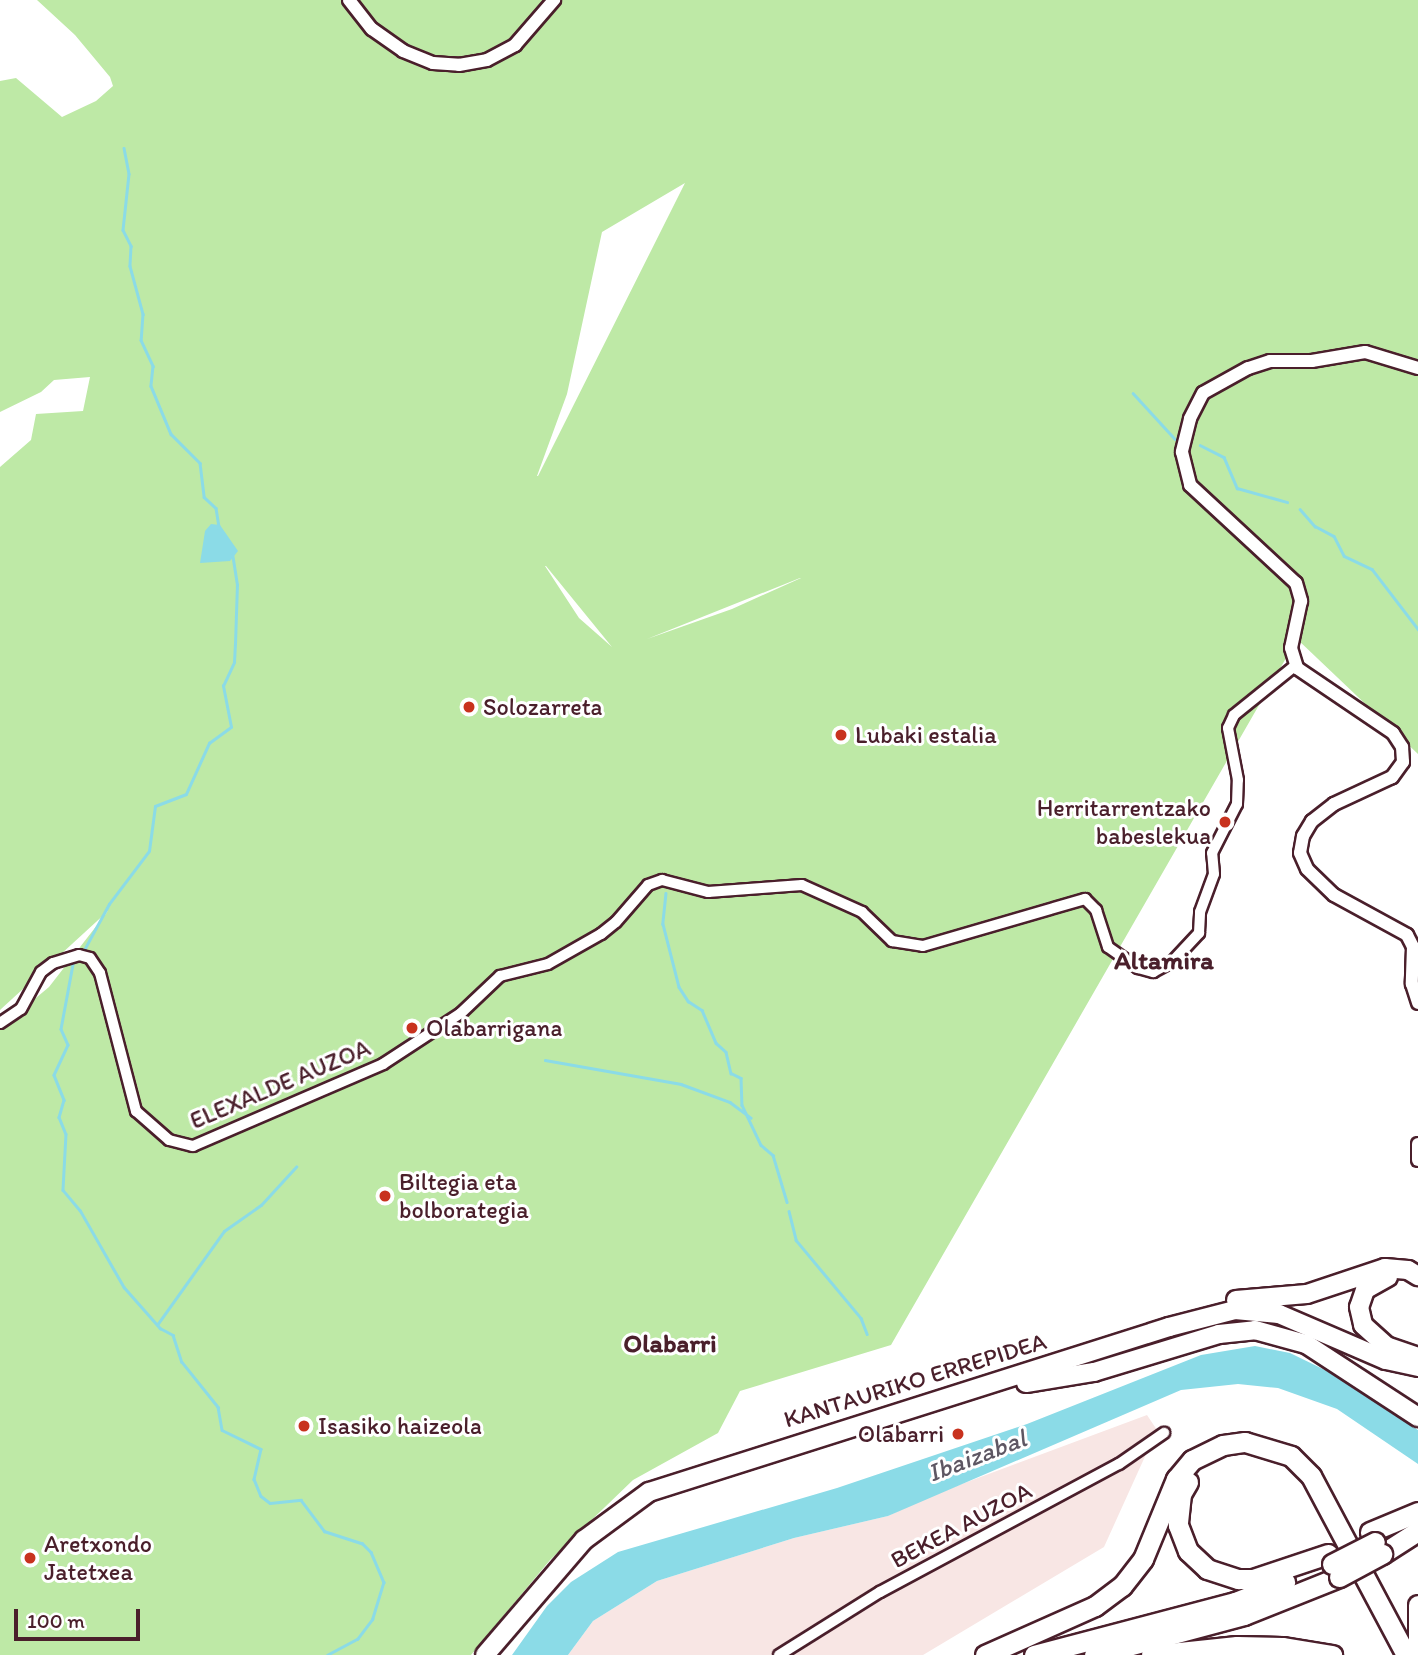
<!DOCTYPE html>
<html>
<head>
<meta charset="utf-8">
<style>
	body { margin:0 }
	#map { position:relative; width:1418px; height:1655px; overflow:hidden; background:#fff; font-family:Itim,sans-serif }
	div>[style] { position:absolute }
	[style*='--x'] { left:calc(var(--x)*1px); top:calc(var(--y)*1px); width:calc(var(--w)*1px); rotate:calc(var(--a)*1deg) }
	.built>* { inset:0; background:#f8e6e4 }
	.green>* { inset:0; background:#bee9a6 }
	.water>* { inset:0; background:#8bdbe7 }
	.stream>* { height:2.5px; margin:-1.25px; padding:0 1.25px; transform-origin:1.25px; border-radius:1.25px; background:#8bdbe7 }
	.roads { filter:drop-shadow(2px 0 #4a1f2b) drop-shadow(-2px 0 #4a1f2b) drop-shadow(0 2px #4a1f2b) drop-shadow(0 -2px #4a1f2b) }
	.minor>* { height:10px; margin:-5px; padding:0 5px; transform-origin:5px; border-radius:5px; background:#fff }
	.tertiary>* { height:12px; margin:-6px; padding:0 6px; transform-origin:6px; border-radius:6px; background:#fff }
	.trunk>* { height:18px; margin:-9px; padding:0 9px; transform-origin:9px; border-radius:9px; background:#fff }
	.motorway>* { height:19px; margin:-9.5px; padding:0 9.5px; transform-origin:9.5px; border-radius:9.5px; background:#fff }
	.bridges { filter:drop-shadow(2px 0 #4a1f2b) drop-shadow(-2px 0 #4a1f2b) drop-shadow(0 2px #4a1f2b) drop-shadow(0 -2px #4a1f2b) }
	.motorway-bridge>* { height:19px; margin:-9.5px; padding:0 9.5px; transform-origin:9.5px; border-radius:9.5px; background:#fff }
	.dots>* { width:19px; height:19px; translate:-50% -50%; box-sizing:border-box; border:4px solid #fff; border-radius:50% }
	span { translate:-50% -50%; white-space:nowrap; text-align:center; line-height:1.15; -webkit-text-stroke:6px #fff; paint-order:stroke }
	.poi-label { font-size:24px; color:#4a1f2b }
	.left { translate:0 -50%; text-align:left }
	.right { translate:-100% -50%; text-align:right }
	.street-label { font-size:24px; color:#4a1f2b }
	.neighbourhood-label { font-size:26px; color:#4a1f2b; font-weight:700 }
	.water-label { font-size:26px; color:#5e5763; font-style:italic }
	.scale { position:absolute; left:14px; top:1609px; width:126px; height:32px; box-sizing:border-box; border:4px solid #4a1f2b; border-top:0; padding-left:9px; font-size:21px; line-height:24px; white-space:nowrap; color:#4a1f2b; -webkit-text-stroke:5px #fff; paint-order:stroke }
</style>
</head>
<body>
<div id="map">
	<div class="built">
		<div style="clip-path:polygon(1147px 1415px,1157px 1430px,1104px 1547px,923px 1655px,568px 1655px,593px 1621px,657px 1581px,794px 1538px,888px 1516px,927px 1497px)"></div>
	</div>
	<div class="green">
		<div style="clip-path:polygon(evenodd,37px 0,1418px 0,1418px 754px,1297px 639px,891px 1345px,740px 1391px,718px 1433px,633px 1480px,550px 1560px,471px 1655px,0 1655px,0 1028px,49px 987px,108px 911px,0 1010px,0 467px,31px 440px,36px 414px,83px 411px,90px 377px,54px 380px,41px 392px,0 412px,0 81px,16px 78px,62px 117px,96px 101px,113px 86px,110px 77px,75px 35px,37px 0,685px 183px,538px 476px,537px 476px,567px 394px,602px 232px,685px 183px,37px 0,545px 566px,546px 566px,612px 647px,579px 618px,545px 566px,37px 0,801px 578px,732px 609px,647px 639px,800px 578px,801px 578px)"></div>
	</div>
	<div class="water">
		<div style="clip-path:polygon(211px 524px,220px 525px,238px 551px,230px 561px,200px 563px,205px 531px)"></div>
		<div style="clip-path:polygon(1255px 1346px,1290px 1353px,1327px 1371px,1418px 1430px,1418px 1464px,1337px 1409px,1278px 1388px,1238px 1384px,1181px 1390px,888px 1516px,794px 1538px,657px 1581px,593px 1621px,568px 1655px,512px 1655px,547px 1606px,571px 1582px,618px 1552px,837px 1488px,1027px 1424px,1201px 1355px)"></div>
	</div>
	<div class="stream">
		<div style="--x:124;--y:148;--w:26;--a:79"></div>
		<div style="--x:129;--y:174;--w:56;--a:96.1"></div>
		<div style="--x:123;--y:230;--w:18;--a:63"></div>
		<div style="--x:131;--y:246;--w:20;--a:93"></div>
		<div style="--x:130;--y:266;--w:50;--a:74.8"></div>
		<div style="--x:143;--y:314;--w:26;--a:94"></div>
		<div style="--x:141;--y:340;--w:29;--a:65"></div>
		<div style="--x:153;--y:366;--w:20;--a:96"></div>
		<div style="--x:151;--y:386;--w:52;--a:67.4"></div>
		<div style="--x:171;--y:434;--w:41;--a:45"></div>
		<div style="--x:200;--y:463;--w:34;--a:83"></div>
		<div style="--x:204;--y:497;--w:16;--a:43"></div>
		<div style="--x:216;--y:508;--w:20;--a:81"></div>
		<div style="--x:1133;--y:393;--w:62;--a:47.6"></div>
		<div style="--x:1200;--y:445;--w:27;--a:27"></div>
		<div style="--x:1224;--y:457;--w:34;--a:67"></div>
		<div style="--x:1237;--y:488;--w:52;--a:15.6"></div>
		<div style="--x:1300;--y:509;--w:23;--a:49"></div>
		<div style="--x:1315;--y:526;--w:21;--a:28"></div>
		<div style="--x:1334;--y:536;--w:22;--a:63"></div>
		<div style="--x:1344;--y:556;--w:31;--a:25"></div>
		<div style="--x:1372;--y:569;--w:76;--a:52.5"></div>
		<div style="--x:666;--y:893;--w:31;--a:96"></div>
		<div style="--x:663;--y:924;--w:65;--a:75.7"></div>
		<div style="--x:679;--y:987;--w:17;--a:57"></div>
		<div style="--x:688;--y:1001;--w:17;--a:33"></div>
		<div style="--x:702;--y:1010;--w:36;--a:67"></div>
		<div style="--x:716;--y:1043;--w:13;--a:42"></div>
		<div style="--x:726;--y:1052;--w:22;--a:77"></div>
		<div style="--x:731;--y:1073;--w:11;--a:27"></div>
		<div style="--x:741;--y:1078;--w:27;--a:88"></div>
		<div style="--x:742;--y:1105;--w:44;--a:64.6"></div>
		<div style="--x:761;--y:1145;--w:16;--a:40"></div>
		<div style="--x:773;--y:1155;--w:49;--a:73.4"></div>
		<div style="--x:84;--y:950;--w:52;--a:-61.5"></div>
		<div style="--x:109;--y:904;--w:66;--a:-53"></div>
		<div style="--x:149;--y:851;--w:45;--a:-82.4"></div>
		<div style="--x:155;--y:806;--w:33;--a:-21"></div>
		<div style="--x:186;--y:794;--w:56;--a:-65.7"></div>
		<div style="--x:209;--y:743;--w:27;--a:-36"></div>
		<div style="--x:231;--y:727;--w:42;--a:-101"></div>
		<div style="--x:223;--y:686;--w:26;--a:-65"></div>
		<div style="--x:234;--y:662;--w:18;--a:-87"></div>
		<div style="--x:235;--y:644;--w:59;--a:-88.1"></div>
		<div style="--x:237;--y:585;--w:30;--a:-99"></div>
		<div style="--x:74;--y:959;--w:71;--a:100.5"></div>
		<div style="--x:61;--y:1029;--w:17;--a:66"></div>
		<div style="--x:68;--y:1045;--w:33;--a:115"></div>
		<div style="--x:54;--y:1075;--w:27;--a:68"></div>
		<div style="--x:64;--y:1100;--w:18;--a:106"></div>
		<div style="--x:59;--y:1117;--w:18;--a:68"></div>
		<div style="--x:66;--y:1134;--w:56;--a:93.1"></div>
		<div style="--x:63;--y:1190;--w:26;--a:50"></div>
		<div style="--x:80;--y:1210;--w:89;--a:60.3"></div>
		<div style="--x:124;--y:1287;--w:55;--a:48.7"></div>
		<div style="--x:160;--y:1328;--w:15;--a:28"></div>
		<div style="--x:173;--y:1335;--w:28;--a:72"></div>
		<div style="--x:182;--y:1362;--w:58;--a:51.3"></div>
		<div style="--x:218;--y:1407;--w:23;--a:80"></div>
		<div style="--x:222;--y:1430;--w:43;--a:26"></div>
		<div style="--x:261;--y:1449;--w:31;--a:103"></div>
		<div style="--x:254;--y:1479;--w:18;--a:68"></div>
		<div style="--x:261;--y:1496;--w:11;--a:38"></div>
		<div style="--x:270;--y:1503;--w:31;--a:-6"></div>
		<div style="--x:301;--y:1500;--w:39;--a:53"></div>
		<div style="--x:324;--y:1531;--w:40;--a:18"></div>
		<div style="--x:362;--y:1543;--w:13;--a:45"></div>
		<div style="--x:371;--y:1552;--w:33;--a:67"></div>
		<div style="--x:384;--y:1582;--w:39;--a:107"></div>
		<div style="--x:373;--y:1619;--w:25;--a:127"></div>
		<div style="--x:358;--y:1639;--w:34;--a:152"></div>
		<div style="--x:545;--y:1060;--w:138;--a:10"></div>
		<div style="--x:681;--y:1084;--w:52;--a:20.2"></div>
		<div style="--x:730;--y:1102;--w:26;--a:37"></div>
		<div style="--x:789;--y:1211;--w:30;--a:76"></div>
		<div style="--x:796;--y:1240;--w:102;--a:50.2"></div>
		<div style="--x:861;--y:1318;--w:17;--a:69"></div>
		<div style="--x:157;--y:1325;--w:115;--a:-54.5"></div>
		<div style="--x:224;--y:1231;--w:45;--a:-35.1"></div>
		<div style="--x:261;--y:1205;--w:52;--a:-47.4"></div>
	</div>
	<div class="roads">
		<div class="minor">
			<div style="--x:0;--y:1023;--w:25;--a:-34"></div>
			<div style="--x:21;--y:1009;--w:42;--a:-61.6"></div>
			<div style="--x:41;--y:972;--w:15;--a:-37"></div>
			<div style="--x:53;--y:963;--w:27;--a:-17"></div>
			<div style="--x:79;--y:955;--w:11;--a:15"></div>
			<div style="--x:90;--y:958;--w:18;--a:56"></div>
			<div style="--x:100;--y:973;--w:143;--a:75.4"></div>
			<div style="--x:136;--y:1111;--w:44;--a:41.3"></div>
			<div style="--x:169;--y:1140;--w:25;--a:14"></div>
			<div style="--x:193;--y:1146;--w:207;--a:-23.3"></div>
			<div style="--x:383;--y:1064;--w:93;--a:-33.2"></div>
			<div style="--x:461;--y:1013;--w:54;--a:-43.5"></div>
			<div style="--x:500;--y:976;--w:49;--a:-14"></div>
			<div style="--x:548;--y:964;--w:61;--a:-29.5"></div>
			<div style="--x:601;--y:934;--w:19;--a:-39"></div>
			<div style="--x:616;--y:922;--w:49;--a:-49.1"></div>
			<div style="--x:648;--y:885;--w:15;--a:-20"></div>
			<div style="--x:662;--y:880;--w:48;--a:14.6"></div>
			<div style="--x:708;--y:892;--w:94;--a:-4.3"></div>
			<div style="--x:802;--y:885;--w:66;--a:24.2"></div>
			<div style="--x:862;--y:912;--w:42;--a:44"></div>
			<div style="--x:892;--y:941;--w:31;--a:9"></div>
			<div style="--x:923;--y:946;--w:169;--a:-16.2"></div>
			<div style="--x:1085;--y:899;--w:16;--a:45"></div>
			<div style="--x:1096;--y:910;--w:39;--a:72"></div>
			<div style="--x:1108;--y:947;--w:37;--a:35"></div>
			<div style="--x:1138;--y:968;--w:16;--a:15"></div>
			<div style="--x:1153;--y:972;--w:21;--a:-28"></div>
			<div style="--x:1172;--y:962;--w:40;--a:-47"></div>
			<div style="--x:1199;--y:933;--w:21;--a:-87"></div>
			<div style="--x:1200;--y:912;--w:40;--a:-69.8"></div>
			<div style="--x:1214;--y:874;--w:21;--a:-95"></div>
			<div style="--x:1212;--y:853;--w:55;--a:-63"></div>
			<div style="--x:1237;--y:804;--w:24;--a:-88"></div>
			<div style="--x:1238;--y:780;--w:53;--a:-100.9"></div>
			<div style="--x:1228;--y:728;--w:14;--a:-65"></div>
			<div style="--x:1234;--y:715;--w:80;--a:-38.9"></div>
			<div style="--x:779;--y:1655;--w:119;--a:-32"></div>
			<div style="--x:880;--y:1592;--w:271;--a:-28.2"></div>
			<div style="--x:1119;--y:1464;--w:55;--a:-34.6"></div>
		</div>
		<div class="tertiary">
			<div style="--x:349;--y:0;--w:37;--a:52"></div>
			<div style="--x:372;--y:29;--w:38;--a:35"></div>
			<div style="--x:403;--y:51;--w:32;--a:22"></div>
			<div style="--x:433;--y:63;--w:26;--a:4"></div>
			<div style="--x:459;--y:65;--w:28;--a:-10"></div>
			<div style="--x:487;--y:60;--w:32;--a:-28"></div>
			<div style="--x:515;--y:45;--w:60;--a:-49.1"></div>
			<div style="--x:1418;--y:368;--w:55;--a:-163.2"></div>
			<div style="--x:1365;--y:352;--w:54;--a:170.4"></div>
			<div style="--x:1312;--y:361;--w:42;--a:180"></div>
			<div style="--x:1270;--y:361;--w:23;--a:162"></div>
			<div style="--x:1248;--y:368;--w:51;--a:150.9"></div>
			<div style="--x:1203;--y:393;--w:29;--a:117"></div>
			<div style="--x:1190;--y:419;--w:34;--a:104"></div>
			<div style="--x:1182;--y:452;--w:34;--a:76"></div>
			<div style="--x:1190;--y:485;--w:144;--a:42.8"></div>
			<div style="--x:1296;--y:583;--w:19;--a:74"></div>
			<div style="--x:1301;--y:601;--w:48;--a:102"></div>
			<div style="--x:1291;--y:648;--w:21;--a:73"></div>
			<div style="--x:1297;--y:668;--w:116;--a:34.1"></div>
			<div style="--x:1393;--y:733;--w:17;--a:57"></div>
			<div style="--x:1402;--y:747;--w:15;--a:86"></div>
			<div style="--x:1403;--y:762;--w:19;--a:126"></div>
			<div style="--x:1392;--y:777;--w:64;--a:155"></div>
			<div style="--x:1334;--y:804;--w:28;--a:142"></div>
			<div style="--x:1312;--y:821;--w:17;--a:121"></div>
			<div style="--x:1303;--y:836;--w:17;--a:100"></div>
			<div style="--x:1300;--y:853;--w:17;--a:66"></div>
			<div style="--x:1307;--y:869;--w:37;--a:44"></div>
			<div style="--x:1334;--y:895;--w:83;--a:28.7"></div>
			<div style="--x:1407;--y:935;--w:13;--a:63"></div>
			<div style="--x:1413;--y:947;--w:37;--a:92"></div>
			<div style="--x:1412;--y:984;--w:20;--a:72"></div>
			<div style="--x:1418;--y:1144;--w:16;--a:90"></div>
		</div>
		<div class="trunk">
			<div style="--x:1388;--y:1277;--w:26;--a:151"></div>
			<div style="--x:1365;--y:1290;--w:18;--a:109"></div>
			<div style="--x:1359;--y:1307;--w:18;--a:77"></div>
			<div style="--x:1363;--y:1325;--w:31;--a:42"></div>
			<div style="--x:1386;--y:1346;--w:31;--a:19"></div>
			<div style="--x:1236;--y:1300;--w:71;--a:-4.8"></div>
			<div style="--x:1307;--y:1294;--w:82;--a:-18.4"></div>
			<div style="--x:1385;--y:1268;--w:23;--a:5"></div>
			<div style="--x:1408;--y:1270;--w:12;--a:31"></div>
			<div style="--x:1026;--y:1383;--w:69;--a:-9.2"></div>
			<div style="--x:1094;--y:1372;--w:131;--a:-16.9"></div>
			<div style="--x:1219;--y:1334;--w:36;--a:-6"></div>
			<div style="--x:1255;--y:1330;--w:53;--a:15.4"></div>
			<div style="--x:1306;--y:1344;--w:134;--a:33.1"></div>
			<div style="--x:485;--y:1655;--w:152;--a:-49.3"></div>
			<div style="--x:584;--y:1540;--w:81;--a:-36.4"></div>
			<div style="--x:649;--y:1492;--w:546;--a:-17.6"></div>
			<div style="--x:1169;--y:1327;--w:68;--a:-14.4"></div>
			<div style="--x:1235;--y:1310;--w:44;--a:5.2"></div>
			<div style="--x:1279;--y:1314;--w:116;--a:23.3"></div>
			<div style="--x:1386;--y:1360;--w:33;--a:12"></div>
		</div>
		<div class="motorway">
			<div style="--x:1188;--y:1482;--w:14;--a:120"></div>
			<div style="--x:1181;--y:1494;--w:31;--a:96"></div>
			<div style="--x:1178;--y:1525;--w:28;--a:69"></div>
			<div style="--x:1188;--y:1551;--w:26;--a:43"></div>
			<div style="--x:1207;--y:1569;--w:33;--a:18"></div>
			<div style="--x:1238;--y:1579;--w:15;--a:0"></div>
			<div style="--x:1253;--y:1579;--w:79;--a:-18.4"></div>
			<div style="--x:1370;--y:1532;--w:52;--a:-22.6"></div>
			<div style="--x:1382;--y:1554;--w:43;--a:-32.6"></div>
			<div style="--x:1418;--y:1605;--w:50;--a:90"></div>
			<div style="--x:985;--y:1655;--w:120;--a:-24"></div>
			<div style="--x:1095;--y:1606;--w:34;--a:-37"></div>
			<div style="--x:1122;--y:1586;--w:34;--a:-52"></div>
			<div style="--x:1143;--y:1559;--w:87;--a:-67.6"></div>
			<div style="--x:1176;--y:1479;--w:25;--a:-50"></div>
			<div style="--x:1192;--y:1460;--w:34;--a:-26"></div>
			<div style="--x:1223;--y:1445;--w:22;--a:-8"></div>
			<div style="--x:1245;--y:1442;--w:48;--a:16.9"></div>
			<div style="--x:1291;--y:1456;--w:28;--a:45"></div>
			<div style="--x:1311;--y:1476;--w:203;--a:62"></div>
			<div style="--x:1034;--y:1655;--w:208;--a:-14.8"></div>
			<div style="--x:1235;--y:1602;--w:54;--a:-21.8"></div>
			<div style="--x:1094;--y:1655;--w:155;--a:-14.9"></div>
			<div style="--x:1244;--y:1615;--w:102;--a:-21.8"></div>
			<div style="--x:1151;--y:1655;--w:86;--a:-6"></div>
			<div style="--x:1237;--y:1646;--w:45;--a:1.3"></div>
			<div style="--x:1282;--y:1647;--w:51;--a:9.1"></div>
		</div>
	</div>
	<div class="bridges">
		<div class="motorway-bridge">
			<div style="--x:1332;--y:1564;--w:48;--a:-27.1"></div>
			<div style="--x:1339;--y:1577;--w:49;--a:-28.1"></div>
		</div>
	</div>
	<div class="dots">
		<div style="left:469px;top:707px;background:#c8321e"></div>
		<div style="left:841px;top:735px;background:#c8321e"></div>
		<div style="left:1225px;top:822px;background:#c8321e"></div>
		<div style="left:412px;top:1028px;background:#c8321e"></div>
		<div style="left:385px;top:1196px;background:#c8321e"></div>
		<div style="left:304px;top:1426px;background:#c8321e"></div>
		<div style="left:958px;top:1434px;background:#c8321e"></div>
		<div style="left:30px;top:1558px;background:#c8321e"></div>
	</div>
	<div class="poi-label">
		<span class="left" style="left:483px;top:707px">Solozarreta</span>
		<span class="left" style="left:855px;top:735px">Lubaki estalia</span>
		<span class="right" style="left:1211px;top:822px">Herritarrentzako<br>babeslekua</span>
		<span class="left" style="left:426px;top:1028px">Olabarrigana</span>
		<span class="left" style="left:399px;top:1196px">Biltegia eta<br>bolborategia</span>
		<span class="left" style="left:318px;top:1426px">Isasiko haizeola</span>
		<span class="right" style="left:944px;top:1434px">Olabarri</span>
		<span class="left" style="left:44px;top:1558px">Aretxondo<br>Jatetxea</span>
	</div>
	<div class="street-label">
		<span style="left:280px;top:1084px;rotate:-23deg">ELEXALDE AUZOA</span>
		<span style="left:915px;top:1380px;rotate:-17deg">KANTAURIKO ERREPIDEA</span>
		<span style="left:961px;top:1525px;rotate:-28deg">BEKEA AUZOA</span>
	</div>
	<div class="neighbourhood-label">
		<span style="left:1164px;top:961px">Altamira</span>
		<span style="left:670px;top:1344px">Olabarri</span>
	</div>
	<div class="water-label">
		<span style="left:977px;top:1456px;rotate:-21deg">Ibaizabal</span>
	</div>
	<div class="scale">100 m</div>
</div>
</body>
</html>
